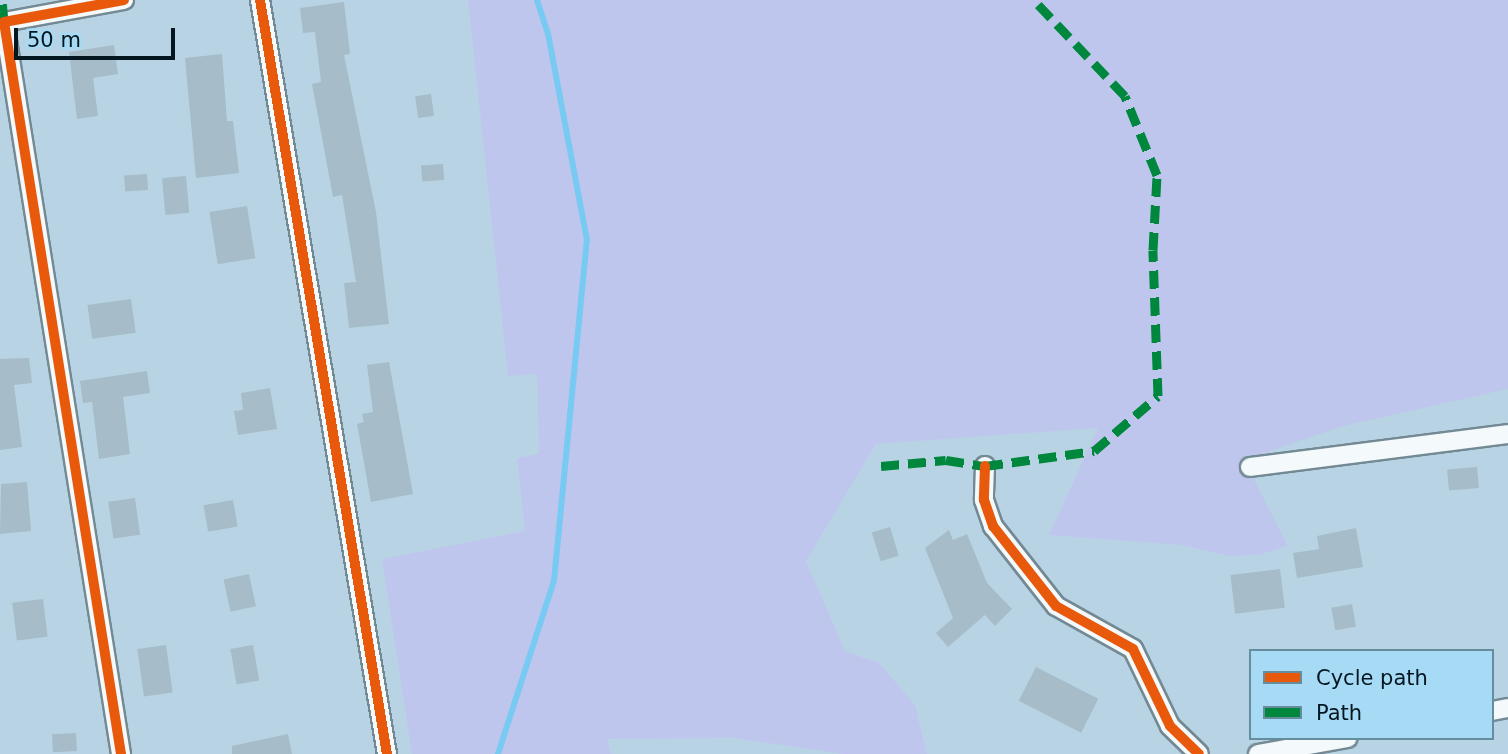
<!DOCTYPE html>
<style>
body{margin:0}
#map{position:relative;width:1508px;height:754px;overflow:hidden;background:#b8d4e4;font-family:"DejaVu Sans",sans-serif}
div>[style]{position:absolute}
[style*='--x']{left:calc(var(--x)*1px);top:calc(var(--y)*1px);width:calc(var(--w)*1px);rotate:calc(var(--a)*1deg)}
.green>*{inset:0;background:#bfc6ee}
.stream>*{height:6px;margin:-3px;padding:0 3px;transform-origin:3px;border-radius:3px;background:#78caf3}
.building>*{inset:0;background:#a6bcc8;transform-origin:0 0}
.roads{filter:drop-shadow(2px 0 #738994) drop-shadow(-2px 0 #738994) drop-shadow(0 2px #738994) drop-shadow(0 -2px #738994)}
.street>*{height:18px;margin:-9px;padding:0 9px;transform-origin:9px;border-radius:9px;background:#f4f9fb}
.quiet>*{height:9px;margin-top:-4.5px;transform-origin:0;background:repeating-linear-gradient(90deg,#00873e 0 18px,transparent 0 27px)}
.cycleway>*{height:10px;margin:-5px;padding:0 5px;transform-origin:5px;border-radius:5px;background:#e8590c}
span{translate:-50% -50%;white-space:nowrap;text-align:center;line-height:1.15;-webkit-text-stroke:5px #a7daf5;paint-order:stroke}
.legend{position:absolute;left:1249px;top:649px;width:245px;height:91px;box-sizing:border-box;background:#a7daf5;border:2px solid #668ca0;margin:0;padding:9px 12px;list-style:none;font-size:21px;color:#041720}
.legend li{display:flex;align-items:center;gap:14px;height:35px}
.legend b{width:35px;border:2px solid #668ca0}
.scale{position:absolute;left:14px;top:28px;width:161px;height:32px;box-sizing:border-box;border:4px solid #041720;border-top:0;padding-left:9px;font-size:21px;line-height:24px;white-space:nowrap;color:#041720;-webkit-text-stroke:5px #a7daf5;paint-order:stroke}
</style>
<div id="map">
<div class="green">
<div style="clip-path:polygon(468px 0,1508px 0,1508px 389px,1343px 426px,1244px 460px,1288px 546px,1259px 555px,1229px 556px,1182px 545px,1049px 535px,1098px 428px,876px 444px,806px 561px,845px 651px,879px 663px,915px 705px,927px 754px,843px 754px,734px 738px,607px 739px,611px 754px,412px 754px,382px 559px,525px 531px,517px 458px,539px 454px,537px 374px,508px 376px)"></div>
</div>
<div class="stream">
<div style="--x:498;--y:754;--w:182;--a:-72.1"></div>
<div style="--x:554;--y:581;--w:343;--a:-84.5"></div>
<div style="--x:587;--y:240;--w:210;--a:-100.7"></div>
<div style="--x:548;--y:34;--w:36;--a:-108"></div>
</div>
<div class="building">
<div style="clip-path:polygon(344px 2px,350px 54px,344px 55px,376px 212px,389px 324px,349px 328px,344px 283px,356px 282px,342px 195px,333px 197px,312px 84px,321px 82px,315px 32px,303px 33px,300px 8px)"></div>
<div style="clip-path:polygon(114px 45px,118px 74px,93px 78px,98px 116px,77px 119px,69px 52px)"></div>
<div style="clip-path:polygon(222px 54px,227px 121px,233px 121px,239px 173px,196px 178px,185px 58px)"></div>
<div style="left:431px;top:94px;width:22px;height:16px;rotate:82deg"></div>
<div style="left:443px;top:164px;width:16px;height:22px;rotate:86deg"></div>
<div style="left:147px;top:174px;width:16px;height:23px;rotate:86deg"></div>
<div style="left:186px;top:176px;width:37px;height:24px;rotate:85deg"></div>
<div style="left:247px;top:206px;width:53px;height:38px;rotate:81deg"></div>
<div style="left:131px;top:299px;width:34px;height:44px;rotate:82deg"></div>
<div style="clip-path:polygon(29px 358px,32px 383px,14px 385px,22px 447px,0 450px,0 359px)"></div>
<div style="clip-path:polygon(389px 362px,413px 494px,371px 502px,357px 424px,364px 422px,362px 414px,373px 412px,367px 365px)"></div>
<div style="clip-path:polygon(147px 371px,150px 393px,123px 397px,130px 454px,99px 459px,92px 402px,83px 403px,80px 381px)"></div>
<div style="clip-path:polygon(270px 388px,277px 429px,238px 435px,234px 411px,243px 410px,241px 393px)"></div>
<div style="left:1477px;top:467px;width:21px;height:30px;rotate:85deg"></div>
<div style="clip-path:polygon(27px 482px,31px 531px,0 534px,1px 484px)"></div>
<div style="left:135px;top:498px;width:37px;height:27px;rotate:82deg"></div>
<div style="left:233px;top:500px;width:27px;height:30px;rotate:80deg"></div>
<div style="left:890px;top:527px;width:30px;height:19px;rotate:73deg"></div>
<div style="clip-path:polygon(1356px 528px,1363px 567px,1297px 578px,1293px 553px,1319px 549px,1317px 536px)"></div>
<div style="clip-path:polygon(949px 530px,953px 540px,967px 534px,987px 583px,1012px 609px,995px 626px,985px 615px,948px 647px,936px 633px,953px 618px,925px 548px)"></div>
<div style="left:1280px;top:569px;width:39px;height:50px;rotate:83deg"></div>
<div style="left:249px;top:574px;width:33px;height:26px;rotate:78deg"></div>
<div style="left:43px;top:599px;width:38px;height:31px;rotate:83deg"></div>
<div style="left:1352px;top:604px;width:23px;height:21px;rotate:80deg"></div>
<div style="left:166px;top:645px;width:48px;height:29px;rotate:82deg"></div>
<div style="left:253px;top:645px;width:36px;height:23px;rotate:80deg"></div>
<div style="left:1036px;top:667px;width:70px;height:38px;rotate:27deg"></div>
<div style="left:76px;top:733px;width:18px;height:24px;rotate:87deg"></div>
<div style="clip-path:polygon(288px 734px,292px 754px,232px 754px,232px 746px)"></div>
</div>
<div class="roads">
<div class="street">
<div style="--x:260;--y:0;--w:765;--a:80.44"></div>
<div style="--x:985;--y:466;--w:34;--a:92"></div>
<div style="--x:984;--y:500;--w:28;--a:71"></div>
<div style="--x:993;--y:526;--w:102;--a:51.8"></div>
<div style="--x:1056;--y:606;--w:88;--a:29.2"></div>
<div style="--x:1133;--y:649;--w:85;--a:64.3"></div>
<div style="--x:1170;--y:726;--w:40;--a:44"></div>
<div style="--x:1250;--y:467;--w:260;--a:-7.3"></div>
<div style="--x:1492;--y:711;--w:16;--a:-11"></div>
<div style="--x:121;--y:754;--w:741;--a:-99.08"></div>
<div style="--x:4;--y:22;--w:122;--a:-10.4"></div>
<div style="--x:1258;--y:754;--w:91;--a:-10.1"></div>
</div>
</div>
<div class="quiet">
<div style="--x:0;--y:24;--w:4;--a:-27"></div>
<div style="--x:4;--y:22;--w:22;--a:-95"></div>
<div style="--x:881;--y:466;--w:65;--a:-5.3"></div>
<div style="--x:946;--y:460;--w:39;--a:9"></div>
<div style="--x:985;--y:466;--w:110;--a:-7.8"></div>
<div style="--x:1094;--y:451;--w:84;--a:-40.7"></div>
<div style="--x:1158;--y:396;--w:146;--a:-92"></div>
<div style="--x:1153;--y:250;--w:75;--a:-86.9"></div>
<div style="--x:1157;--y:175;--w:85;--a:-112.1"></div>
<div style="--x:1125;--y:96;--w:132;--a:-133.5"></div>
</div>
<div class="cycleway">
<div style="--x:260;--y:0;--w:765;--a:80.44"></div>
<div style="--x:985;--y:466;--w:34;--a:92"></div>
<div style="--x:984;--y:500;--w:28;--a:71"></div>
<div style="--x:993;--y:526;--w:102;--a:51.8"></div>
<div style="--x:1056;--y:606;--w:88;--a:29.2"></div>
<div style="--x:1133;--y:649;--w:85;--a:64.3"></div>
<div style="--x:1170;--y:726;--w:40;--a:44"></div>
<div style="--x:121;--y:754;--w:741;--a:-99.08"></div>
<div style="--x:4;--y:22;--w:122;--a:-10.4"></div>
</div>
<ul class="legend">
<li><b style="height:9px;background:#e8590c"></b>Cycle path</li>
<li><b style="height:9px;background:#00873e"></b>Path</li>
</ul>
<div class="scale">50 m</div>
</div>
